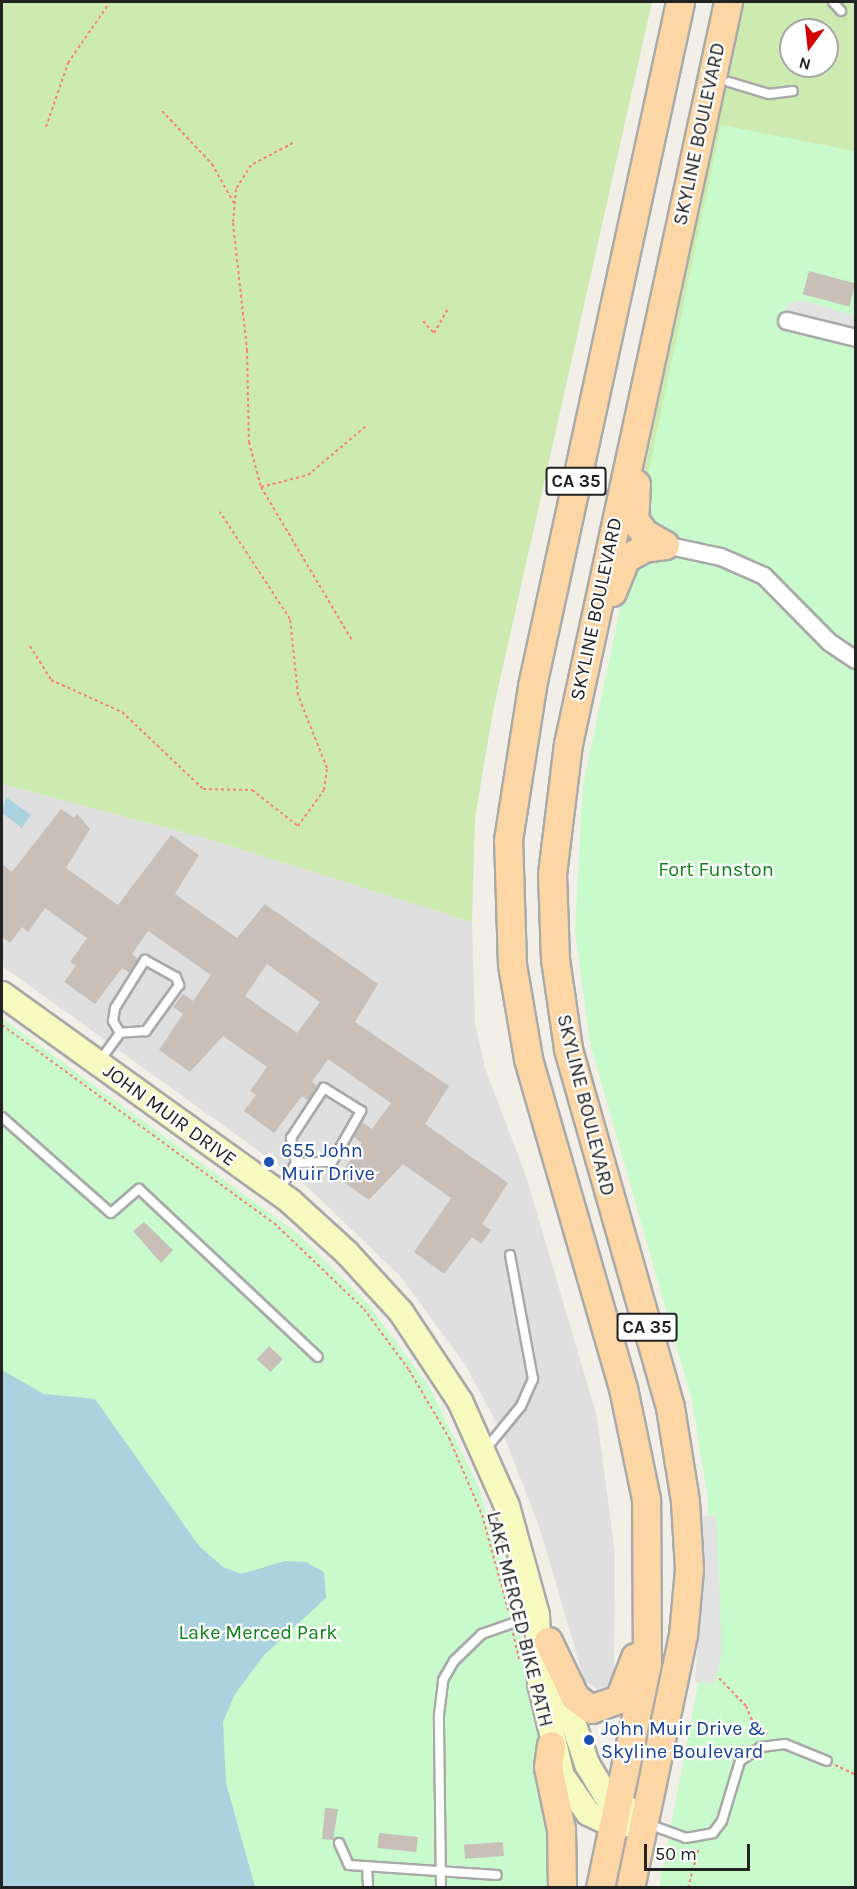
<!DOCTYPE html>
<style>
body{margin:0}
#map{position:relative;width:857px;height:1889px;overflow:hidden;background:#f2efe9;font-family:Karla,sans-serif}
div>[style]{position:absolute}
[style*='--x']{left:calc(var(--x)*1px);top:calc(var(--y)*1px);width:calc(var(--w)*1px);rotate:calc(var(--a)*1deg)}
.residential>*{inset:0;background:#e0dfdf}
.grass>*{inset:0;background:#cdebb0}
.park>*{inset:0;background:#c8facc}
.parking>*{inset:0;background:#e2e2e2}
.water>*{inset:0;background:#aad3df}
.building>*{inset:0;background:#c7bfb8;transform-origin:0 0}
.path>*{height:2px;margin-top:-1px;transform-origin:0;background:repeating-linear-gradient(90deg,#fa8072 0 3px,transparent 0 6px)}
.roads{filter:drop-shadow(2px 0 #a9a9a9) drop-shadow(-2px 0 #a9a9a9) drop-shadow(0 2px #a9a9a9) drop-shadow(0 -2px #a9a9a9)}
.lane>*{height:8px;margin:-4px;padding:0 4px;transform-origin:4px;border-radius:4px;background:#fff}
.street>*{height:16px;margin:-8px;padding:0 8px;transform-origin:8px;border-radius:8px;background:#fff}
.secondary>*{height:24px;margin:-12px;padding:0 12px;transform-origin:12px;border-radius:12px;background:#f7fabf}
.primary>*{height:27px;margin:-13.5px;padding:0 13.5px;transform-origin:13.5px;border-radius:13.5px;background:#fcd6a4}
.dots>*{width:16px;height:16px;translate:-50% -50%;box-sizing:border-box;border:3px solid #fff;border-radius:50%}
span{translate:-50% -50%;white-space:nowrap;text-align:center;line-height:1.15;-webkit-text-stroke:4.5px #fff;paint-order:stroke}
.shield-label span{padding:2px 4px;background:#fff;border:2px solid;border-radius:4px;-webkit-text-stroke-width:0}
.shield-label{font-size:18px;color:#222;font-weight:700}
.street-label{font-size:20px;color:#222}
.park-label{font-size:20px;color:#0c8416}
.transit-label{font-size:20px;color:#164399}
.left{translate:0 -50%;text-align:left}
.frame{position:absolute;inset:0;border:3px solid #222;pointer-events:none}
.north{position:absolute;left:779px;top:18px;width:60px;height:60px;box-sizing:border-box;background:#fff;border:2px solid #a7a7a7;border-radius:50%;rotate:195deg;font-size:16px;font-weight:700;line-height:24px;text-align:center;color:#222}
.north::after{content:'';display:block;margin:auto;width:21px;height:27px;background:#d40000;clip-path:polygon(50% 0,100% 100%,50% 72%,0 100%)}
.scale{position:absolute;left:644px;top:1844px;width:106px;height:27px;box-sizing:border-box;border:3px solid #222;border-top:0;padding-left:8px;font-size:18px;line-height:21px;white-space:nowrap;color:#222;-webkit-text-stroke:4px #fff;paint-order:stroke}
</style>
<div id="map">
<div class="residential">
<div style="clip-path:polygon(2px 784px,208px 839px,472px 922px,475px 1023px,485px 1068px,526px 1176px,597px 1417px,615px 1554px,614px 1675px,610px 1685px,598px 1690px,584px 1680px,540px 1529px,506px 1441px,466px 1366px,401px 1277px,302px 1182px,2px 966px)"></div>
</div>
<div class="grass">
<div style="clip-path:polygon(2px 2px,652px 2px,493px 711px,475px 818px,472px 922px,208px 839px,2px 784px)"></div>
<div style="clip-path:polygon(evenodd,740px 2px,855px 2px,855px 234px,639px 497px,740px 2px,791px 30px,827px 30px,827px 66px,791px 66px,791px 30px)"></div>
</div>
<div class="park">
<div style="clip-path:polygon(721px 125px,855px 151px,856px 1887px,659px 1888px,707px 1638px,708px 1499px,692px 1401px,590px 1043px,575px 930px,583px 786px)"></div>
<div style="clip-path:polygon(2px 1018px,296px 1232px,369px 1305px,430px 1388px,478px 1485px,506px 1570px,545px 1747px,560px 1887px,2px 1887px)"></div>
</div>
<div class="parking">
<div style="clip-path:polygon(802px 300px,855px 316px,855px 345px,782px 315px,789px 303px)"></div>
<div style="clip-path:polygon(716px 1515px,722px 1654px,714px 1684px,695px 1682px,702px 1586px,699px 1516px)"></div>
</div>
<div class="water">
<div style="clip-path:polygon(6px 797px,31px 815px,22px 828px,2px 813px)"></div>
<div style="clip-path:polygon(2px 1370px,44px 1394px,95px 1399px,199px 1546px,223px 1567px,241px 1574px,285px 1561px,306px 1562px,324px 1572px,326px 1598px,264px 1655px,235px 1694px,223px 1722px,226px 1783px,255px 1887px,2px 1887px)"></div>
</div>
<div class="building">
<div style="left:809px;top:271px;width:48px;height:24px;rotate:15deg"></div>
<div style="clip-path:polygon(evenodd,61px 809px,74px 818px,77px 814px,90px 829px,66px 868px,118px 905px,171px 835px,199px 855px,175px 894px,237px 938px,265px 904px,378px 984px,355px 1022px,449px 1086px,425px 1124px,508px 1183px,482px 1224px,491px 1230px,481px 1244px,472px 1237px,444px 1274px,414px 1252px,451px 1198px,403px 1164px,369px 1200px,338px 1178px,362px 1143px,354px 1137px,360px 1126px,362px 1122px,372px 1129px,391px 1103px,328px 1059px,312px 1082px,318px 1086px,308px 1100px,302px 1096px,274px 1133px,244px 1111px,256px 1095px,250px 1091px,267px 1067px,223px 1036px,190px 1072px,159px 1050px,183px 1014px,173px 1007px,183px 994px,193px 1001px,211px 975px,148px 931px,132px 954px,138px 959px,130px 973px,122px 968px,95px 1004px,64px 982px,76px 966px,70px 962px,87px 938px,45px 908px,28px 932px,22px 927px,10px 943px,2px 937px,2px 864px,12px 872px,61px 809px,267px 964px,320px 1002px,297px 1033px,245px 996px,267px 964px)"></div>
<div style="clip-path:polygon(144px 1222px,173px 1250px,161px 1263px,133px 1231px)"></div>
<div style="left:269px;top:1346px;width:19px;height:18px;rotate:43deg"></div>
<div style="clip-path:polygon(325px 1808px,338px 1809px,333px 1840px,322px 1839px)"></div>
<div style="left:379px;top:1833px;width:39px;height:15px;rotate:6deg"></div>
<div style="left:503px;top:1842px;width:14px;height:39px;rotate:86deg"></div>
</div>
<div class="path">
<div style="--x:162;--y:111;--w:73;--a:46.7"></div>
<div style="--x:212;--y:164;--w:45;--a:60.6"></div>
<div style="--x:46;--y:127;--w:68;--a:-71"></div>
<div style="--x:68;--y:63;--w:74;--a:-55.5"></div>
<div style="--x:293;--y:143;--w:47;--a:152.4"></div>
<div style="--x:251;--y:165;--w:28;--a:122"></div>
<div style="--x:236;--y:189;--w:34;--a:95"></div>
<div style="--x:233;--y:223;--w:128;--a:83.7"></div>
<div style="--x:247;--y:350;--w:92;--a:88.8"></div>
<div style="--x:249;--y:442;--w:47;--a:75.1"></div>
<div style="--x:261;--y:487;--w:178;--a:59.3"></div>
<div style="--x:423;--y:321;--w:16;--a:47"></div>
<div style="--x:434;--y:333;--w:30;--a:-60"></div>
<div style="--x:261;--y:487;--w:49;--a:-14.3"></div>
<div style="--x:308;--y:475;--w:76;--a:-40.2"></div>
<div style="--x:30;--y:646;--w:40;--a:58"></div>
<div style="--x:51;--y:680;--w:78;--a:24.3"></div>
<div style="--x:122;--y:712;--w:112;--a:43.5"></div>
<div style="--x:203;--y:789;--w:49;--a:1.2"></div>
<div style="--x:252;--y:790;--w:58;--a:38"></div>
<div style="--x:298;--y:826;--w:44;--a:-54.2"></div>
<div style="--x:324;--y:790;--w:22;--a:-82"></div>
<div style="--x:327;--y:768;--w:79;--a:-111.7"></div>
<div style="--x:298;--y:695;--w:76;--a:-96"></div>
<div style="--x:290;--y:619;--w:128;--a:-123.2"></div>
<div style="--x:2;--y:1025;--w:336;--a:36.1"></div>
<div style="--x:274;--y:1223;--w:124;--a:43.7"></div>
<div style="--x:364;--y:1309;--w:76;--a:53.6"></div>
<div style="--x:409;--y:1370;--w:79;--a:59.5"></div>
<div style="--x:449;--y:1438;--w:84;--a:66.8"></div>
<div style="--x:482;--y:1515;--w:102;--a:74.6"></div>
<div style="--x:513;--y:1633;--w:28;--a:77"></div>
<div style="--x:719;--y:1678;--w:39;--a:46"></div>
<div style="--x:746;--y:1706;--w:23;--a:67"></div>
<div style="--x:755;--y:1727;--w:14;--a:30"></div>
<div style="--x:835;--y:1765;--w:23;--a:25"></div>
<div style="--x:688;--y:1888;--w:42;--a:-75"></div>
</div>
<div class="roads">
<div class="lane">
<div style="--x:833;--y:2;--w:12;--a:48"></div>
<div style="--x:729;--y:82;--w:42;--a:16.7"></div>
<div style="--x:769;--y:94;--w:24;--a:-7"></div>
<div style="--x:145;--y:960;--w:35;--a:29"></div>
<div style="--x:176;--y:977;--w:9;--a:69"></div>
<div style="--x:179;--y:985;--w:57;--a:125.7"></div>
<div style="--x:146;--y:1031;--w:26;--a:176"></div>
<div style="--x:120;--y:1033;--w:14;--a:-120"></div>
<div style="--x:113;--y:1021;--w:13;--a:-81"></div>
<div style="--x:115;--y:1008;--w:57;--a:-58"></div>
<div style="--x:99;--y:1062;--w:36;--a:-54"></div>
<div style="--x:2;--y:1117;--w:145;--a:41.4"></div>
<div style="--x:111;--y:1213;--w:37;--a:-41"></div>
<div style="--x:139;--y:1189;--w:245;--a:43.2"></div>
<div style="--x:278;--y:1192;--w:34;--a:-58"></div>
<div style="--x:296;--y:1163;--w:36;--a:-2"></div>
<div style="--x:332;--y:1162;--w:59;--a:-60.4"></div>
<div style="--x:361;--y:1111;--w:44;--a:-148.1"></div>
<div style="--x:324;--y:1088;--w:60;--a:123.4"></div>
<div style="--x:291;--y:1138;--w:25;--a:79"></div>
<div style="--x:485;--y:1450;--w:57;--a:-50.7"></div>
<div style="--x:521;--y:1406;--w:30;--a:-66"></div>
<div style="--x:533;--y:1379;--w:126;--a:-100.5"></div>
<div style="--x:648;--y:1824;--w:40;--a:20.2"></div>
<div style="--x:686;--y:1838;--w:27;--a:-10"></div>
<div style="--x:713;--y:1833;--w:15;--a:-53"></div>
<div style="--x:722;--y:1821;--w:63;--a:-73.3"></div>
<div style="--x:740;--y:1761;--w:25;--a:-34"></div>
<div style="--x:761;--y:1747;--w:24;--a:-7"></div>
<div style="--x:785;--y:1744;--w:45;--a:22"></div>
<div style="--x:339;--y:1843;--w:24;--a:66"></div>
<div style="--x:349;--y:1865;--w:148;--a:3.9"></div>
<div style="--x:367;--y:1866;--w:22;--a:87"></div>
<div style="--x:441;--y:1888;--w:173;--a:-90.7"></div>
<div style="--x:439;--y:1715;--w:35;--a:-83"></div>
<div style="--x:443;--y:1680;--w:22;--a:-60"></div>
<div style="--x:454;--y:1661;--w:39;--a:-44"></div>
<div style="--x:482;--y:1634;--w:57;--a:-19.4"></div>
</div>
<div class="street">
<div style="--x:787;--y:321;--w:71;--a:13.8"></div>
<div style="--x:665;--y:545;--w:57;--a:12.1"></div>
<div style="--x:721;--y:557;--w:47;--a:23.8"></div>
<div style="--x:764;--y:576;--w:93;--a:45.4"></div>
<div style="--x:829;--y:642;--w:32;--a:34"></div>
</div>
<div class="secondary">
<div style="--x:2;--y:994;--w:356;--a:35.7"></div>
<div style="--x:291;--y:1202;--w:76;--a:42.3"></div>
<div style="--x:347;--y:1253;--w:80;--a:47.5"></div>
<div style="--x:401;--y:1312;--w:107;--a:56.5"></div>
<div style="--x:460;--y:1401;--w:115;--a:65.9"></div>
<div style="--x:507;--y:1506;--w:113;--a:74.6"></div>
<div style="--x:537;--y:1615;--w:68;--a:87.5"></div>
<div style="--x:540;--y:1683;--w:96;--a:76.7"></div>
<div style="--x:562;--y:1776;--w:45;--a:54.9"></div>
<div style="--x:588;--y:1813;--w:29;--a:25"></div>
<div style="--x:614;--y:1825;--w:30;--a:-4"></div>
<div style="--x:558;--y:1676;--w:93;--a:71.8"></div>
<div style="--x:587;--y:1764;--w:35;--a:59"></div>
<div style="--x:605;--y:1794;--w:31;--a:33"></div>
</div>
<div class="primary">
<div style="--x:636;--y:484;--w:35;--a:93"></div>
<div style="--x:634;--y:519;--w:17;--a:54"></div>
<div style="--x:644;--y:533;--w:24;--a:30"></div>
<div style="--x:612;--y:592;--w:37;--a:-68"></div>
<div style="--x:626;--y:558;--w:21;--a:-29"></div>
<div style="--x:644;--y:548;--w:21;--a:-8"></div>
<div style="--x:548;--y:1641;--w:62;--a:64.3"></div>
<div style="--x:575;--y:1697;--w:20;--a:37"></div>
<div style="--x:591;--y:1709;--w:30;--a:-20"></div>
<div style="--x:619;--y:1699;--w:45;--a:-69.1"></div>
<div style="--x:551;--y:1745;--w:22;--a:98"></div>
<div style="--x:548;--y:1767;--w:63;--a:78.2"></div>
<div style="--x:561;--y:1829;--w:59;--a:89"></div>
<div style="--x:600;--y:1888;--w:229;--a:-78.2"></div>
<div style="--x:647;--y:1664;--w:165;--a:-90.3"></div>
<div style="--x:646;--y:1499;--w:113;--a:-101.7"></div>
<div style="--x:623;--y:1388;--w:343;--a:-106.1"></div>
<div style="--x:528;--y:1058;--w:95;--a:-99.7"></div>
<div style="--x:512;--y:964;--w:124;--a:-91.8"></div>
<div style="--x:508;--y:840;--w:156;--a:-81.1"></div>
<div style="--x:532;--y:686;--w:700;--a:-77.79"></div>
<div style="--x:630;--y:1888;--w:258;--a:-78.2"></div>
<div style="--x:683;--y:1635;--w:66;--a:-84.8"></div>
<div style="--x:689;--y:1569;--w:68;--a:-93.4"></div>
<div style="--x:685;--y:1501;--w:95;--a:-99.1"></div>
<div style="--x:670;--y:1407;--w:373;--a:-105.9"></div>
<div style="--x:568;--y:1048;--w:90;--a:-98.3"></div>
<div style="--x:555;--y:959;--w:85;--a:-92"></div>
<div style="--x:552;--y:874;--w:131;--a:-83"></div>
<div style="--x:568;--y:744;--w:759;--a:-77.83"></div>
</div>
</div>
<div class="dots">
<div style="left:269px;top:1162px;background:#1a4fb4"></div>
<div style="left:589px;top:1740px;background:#1a4fb4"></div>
</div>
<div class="shield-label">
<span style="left:576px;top:481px">CA 35</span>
<span style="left:647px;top:1327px">CA 35</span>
</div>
<div class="street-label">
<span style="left:699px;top:134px;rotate:-78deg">SKYLINE BOULEVARD</span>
<span style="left:596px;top:609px;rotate:-78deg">SKYLINE BOULEVARD</span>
<span style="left:586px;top:1105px;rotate:76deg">SKYLINE BOULEVARD</span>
<span style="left:170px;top:1115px;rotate:36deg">JOHN MUIR DRIVE</span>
<span style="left:520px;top:1619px;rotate:76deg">LAKE MERCED BIKE PATH</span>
</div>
<div class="park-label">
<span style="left:716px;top:869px">Fort Funston</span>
<span style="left:258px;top:1632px">Lake Merced Park</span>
</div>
<div class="transit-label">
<span class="left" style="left:281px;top:1162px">655 John<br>Muir Drive</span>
<span class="left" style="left:601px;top:1740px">John Muir Drive &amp;<br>Skyline Boulevard</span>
</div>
<div class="frame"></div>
<div class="north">N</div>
<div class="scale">50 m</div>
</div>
